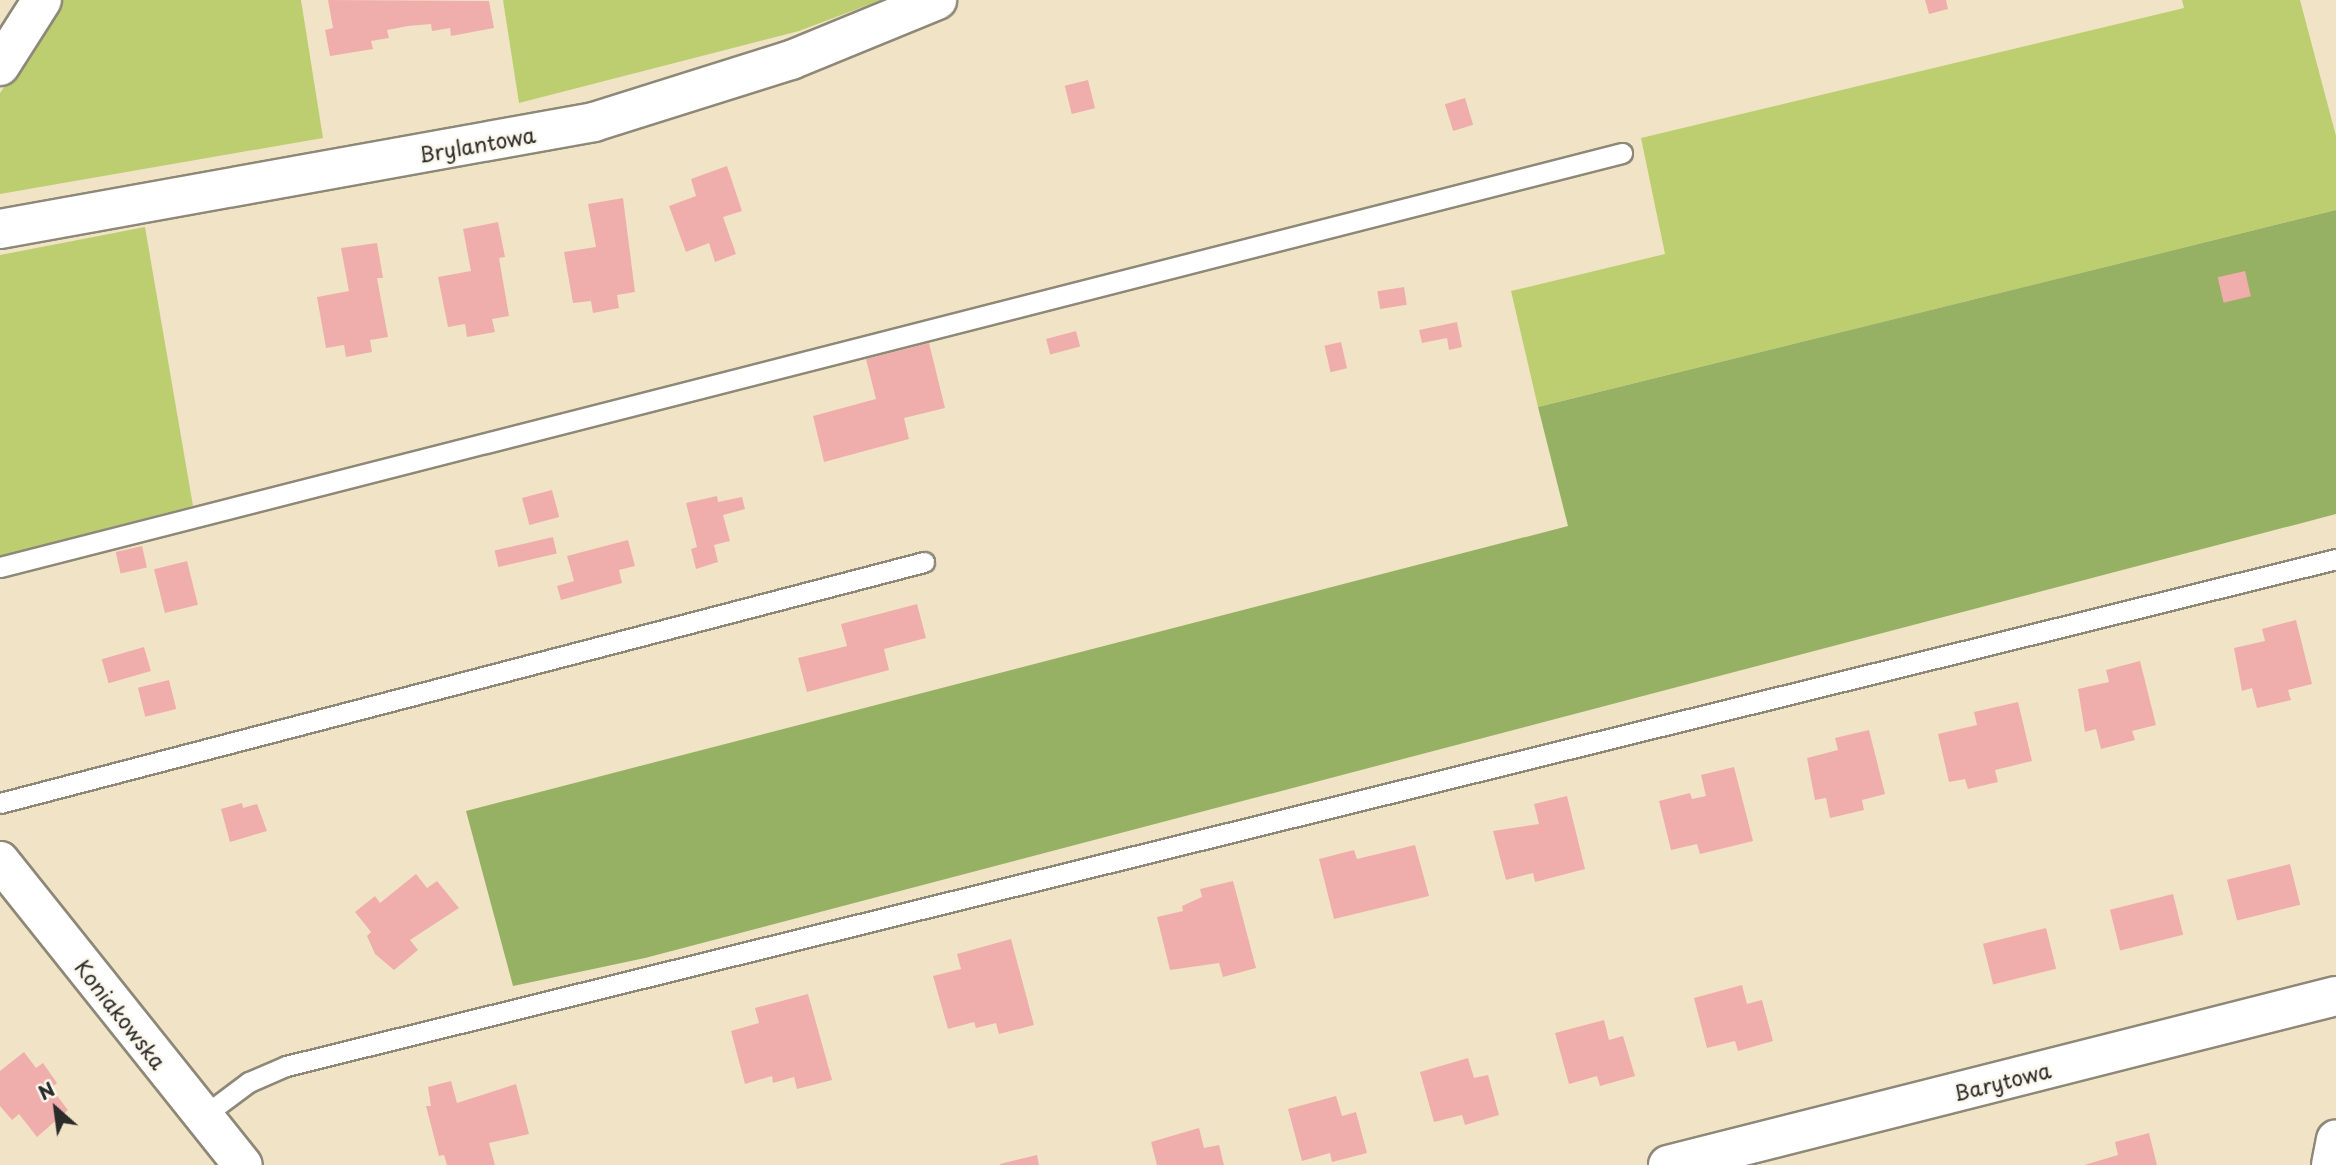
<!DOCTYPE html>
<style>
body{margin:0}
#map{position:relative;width:2336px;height:1165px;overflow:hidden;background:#f1e4c6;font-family:"Playpen Sans",sans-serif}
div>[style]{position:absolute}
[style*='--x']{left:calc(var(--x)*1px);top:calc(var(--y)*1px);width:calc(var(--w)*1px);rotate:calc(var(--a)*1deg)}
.green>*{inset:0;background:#bdce71}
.forest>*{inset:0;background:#96b163}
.building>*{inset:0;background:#efaeab;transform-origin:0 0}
.roads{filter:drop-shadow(2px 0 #8e8878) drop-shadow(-2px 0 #8e8878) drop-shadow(0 2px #8e8878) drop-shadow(0 -2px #8e8878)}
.service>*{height:19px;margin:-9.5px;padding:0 9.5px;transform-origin:9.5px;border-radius:9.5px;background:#fff}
.minor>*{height:38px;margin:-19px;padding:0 19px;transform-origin:19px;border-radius:19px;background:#fff}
span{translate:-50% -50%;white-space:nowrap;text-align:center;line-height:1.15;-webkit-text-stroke:5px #fbf7ec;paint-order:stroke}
.street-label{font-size:21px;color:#2b2b2b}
.north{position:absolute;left:21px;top:1074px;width:70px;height:70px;-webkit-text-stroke:5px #fbf7ec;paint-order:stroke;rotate:332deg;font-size:19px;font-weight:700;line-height:28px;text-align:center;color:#2b2b2b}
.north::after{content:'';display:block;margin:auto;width:24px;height:32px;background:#2b2b2b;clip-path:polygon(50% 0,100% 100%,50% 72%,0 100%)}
</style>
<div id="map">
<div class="green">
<div style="clip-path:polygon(63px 0,301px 0,323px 138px,0 194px,0 93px)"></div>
<div style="clip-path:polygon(503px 0,881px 0,799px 31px,519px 103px)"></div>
<div style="clip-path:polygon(2182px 0,2300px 0,2336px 136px,2336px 210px,1538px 407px,1511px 291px,1665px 254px,1641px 138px,2184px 8px)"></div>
<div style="clip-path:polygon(145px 227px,193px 506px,0 556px,0 255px)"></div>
</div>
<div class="forest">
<div style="clip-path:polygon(2336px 210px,2336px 514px,645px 958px,513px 986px,466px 811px,1568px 526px,1538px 407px)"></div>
</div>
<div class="building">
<div style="clip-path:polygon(328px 0,489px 1px,494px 28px,451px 36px,450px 28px,432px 31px,431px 24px,408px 26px,387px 30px,389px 38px,371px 41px,373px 49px,330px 56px,325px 30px,333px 28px)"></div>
<div style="clip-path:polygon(1925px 0,1946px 0,1948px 9px,1929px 14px)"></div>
<div style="left:1088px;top:80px;width:29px;height:24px;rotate:76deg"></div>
<div style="left:1465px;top:98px;width:28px;height:21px;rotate:73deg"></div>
<div style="clip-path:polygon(727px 166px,742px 211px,723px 217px,736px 254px,715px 262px,709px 243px,686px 252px,669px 206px,696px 196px,691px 179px)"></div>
<div style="clip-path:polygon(623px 198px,635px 292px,617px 295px,619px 308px,593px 313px,591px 301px,573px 303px,564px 252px,596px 247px,588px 204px)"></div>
<div style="clip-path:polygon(498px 222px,505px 257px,499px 258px,509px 316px,492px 319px,495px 332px,467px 337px,465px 324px,448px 327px,438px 277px,471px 271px,463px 229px)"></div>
<div style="clip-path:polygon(377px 243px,383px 278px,377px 278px,388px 337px,370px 340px,372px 352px,346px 357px,344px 345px,326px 348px,317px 297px,349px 291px,341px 248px)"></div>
<div style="left:2245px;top:271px;width:26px;height:28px;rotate:77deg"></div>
<div style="left:1404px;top:287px;width:18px;height:27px;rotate:81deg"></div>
<div style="clip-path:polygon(1457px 322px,1462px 347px,1449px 350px,1447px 338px,1422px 343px,1419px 330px)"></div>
<div style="left:1076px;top:331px;width:16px;height:31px;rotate:75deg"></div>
<div style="left:1341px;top:342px;width:27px;height:17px;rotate:77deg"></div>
<div style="clip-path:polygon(929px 343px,945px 408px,904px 418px,909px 439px,824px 462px,813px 416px,876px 399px,866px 359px)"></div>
<div style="left:552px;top:490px;width:28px;height:31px;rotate:75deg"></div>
<div style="clip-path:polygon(717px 496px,718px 502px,742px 497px,745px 509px,723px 515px,730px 541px,714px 545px,718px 562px,696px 569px,691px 549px,697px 547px,686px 503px)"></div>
<div style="left:553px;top:537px;width:17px;height:60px;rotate:77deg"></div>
<div style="clip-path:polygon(628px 540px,635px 566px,619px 570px,622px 583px,561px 600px,557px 586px,574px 581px,567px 556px)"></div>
<div style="left:142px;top:546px;width:22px;height:27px;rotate:77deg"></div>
<div style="left:187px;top:561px;width:45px;height:34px;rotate:76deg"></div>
<div style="clip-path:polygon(917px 604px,926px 638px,884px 649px,889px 670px,807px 692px,798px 658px,847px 646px,841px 624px)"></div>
<div style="clip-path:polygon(2296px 620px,2312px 684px,2288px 690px,2291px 700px,2257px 708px,2252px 688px,2242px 691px,2234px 648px,2265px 641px,2262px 629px)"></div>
<div style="left:144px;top:647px;width:25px;height:44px;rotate:74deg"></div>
<div style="clip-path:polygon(2140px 661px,2156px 725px,2132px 731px,2135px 740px,2101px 749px,2096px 729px,2085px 732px,2078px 689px,2109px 682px,2106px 670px)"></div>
<div style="left:169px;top:680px;width:30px;height:32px;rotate:76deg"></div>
<div style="clip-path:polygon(2018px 702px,2032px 761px,1995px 770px,1998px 782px,1968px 789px,1965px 779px,1949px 782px,1938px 734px,1977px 725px,1974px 712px)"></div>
<div style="clip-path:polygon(1869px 730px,1885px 794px,1862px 800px,1864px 810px,1830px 818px,1826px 798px,1815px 800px,1807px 758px,1838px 750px,1835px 738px)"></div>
<div style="clip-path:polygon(1734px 767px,1753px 841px,1700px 854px,1697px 844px,1671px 850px,1659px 801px,1690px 793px,1692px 799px,1706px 796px,1701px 775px)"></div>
<div style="clip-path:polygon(1567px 796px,1585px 869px,1535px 882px,1533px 873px,1506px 880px,1493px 831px,1539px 824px,1534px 804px)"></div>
<div style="clip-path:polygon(242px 803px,243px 808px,257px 804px,267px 831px,230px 842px,221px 809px)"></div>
<div style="clip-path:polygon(1415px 845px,1429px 896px,1334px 919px,1319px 859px,1354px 850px,1357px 859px)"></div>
<div style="left:2290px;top:864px;width:42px;height:65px;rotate:76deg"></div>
<div style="clip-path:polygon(416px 874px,427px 888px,437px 881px,459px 908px,410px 940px,418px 950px,394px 970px,375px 954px,367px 936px,371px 932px,355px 912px,375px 896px,380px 903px)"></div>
<div style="clip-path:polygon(1233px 881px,1256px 968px,1223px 977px,1219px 963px,1170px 970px,1157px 917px,1183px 911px,1182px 906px,1202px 897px,1200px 889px)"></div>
<div style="left:2173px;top:894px;width:42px;height:65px;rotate:76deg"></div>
<div style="left:2046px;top:928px;width:42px;height:65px;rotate:76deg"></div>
<div style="clip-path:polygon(1011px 939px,1034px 1025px,999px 1034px,996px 1023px,976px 1028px,974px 1022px,948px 1029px,933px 976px,961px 969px,957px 954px)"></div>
<div style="clip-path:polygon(1742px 985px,1747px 1004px,1762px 1000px,1773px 1041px,1738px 1051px,1735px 1041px,1707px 1048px,1694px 998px)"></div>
<div style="clip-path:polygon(808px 994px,832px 1080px,797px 1089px,794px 1077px,773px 1083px,772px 1076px,745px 1084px,731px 1031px,759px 1023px,755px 1008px)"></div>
<div style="clip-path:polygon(1604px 1020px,1609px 1040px,1623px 1036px,1635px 1076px,1600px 1086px,1597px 1076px,1569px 1084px,1555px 1033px)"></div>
<div style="clip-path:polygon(24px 1052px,36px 1068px,43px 1063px,57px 1083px,51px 1088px,68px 1110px,37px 1137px,19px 1114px,12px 1120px,0 1106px,0 1071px)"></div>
<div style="clip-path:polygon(1468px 1058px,1474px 1078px,1488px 1075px,1499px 1115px,1465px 1125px,1462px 1115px,1434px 1122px,1420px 1072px)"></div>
<div style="clip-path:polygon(451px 1081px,457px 1103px,516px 1084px,529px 1134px,489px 1143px,495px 1165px,447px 1165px,444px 1155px,439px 1156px,426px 1106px,431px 1106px,428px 1087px)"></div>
<div style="clip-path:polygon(1336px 1096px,1342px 1116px,1356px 1112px,1367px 1153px,1332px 1162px,1330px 1153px,1302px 1161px,1288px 1109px)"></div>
<div style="clip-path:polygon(1199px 1128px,1204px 1148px,1219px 1145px,1224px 1165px,1157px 1165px,1151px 1142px)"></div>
<div style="clip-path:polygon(2149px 1133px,2157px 1165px,2084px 1165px,2118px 1155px,2115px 1142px)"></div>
<div style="clip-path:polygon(1037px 1155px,1039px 1165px,1000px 1165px,1000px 1164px)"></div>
</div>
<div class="roads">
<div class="service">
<div style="--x:0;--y:567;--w:1674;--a:-14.32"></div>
<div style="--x:0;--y:803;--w:955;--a:-14.62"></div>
<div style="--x:202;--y:1117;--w:59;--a:-36.7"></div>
<div style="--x:249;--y:1082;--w:40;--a:-23.4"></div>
<div style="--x:286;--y:1066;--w:2112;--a:-13.89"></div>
</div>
<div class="minor">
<div style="--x:0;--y:66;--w:78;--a:-57.5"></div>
<div style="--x:0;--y:229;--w:604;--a:-10.21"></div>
<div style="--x:594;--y:122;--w:207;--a:-17.5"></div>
<div style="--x:791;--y:60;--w:158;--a:-22.3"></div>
<div style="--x:0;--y:861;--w:389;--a:51.4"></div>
<div style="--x:1668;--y:1165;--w:689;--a:-14.2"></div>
<div style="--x:2331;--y:1165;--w:26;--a:-79"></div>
</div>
</div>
<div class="street-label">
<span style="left:477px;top:144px;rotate:-10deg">Brylantowa</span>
<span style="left:121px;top:1014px;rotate:52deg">Koniakowska</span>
<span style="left:2002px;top:1081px;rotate:-14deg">Barytowa</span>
</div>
<div class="north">N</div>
</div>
